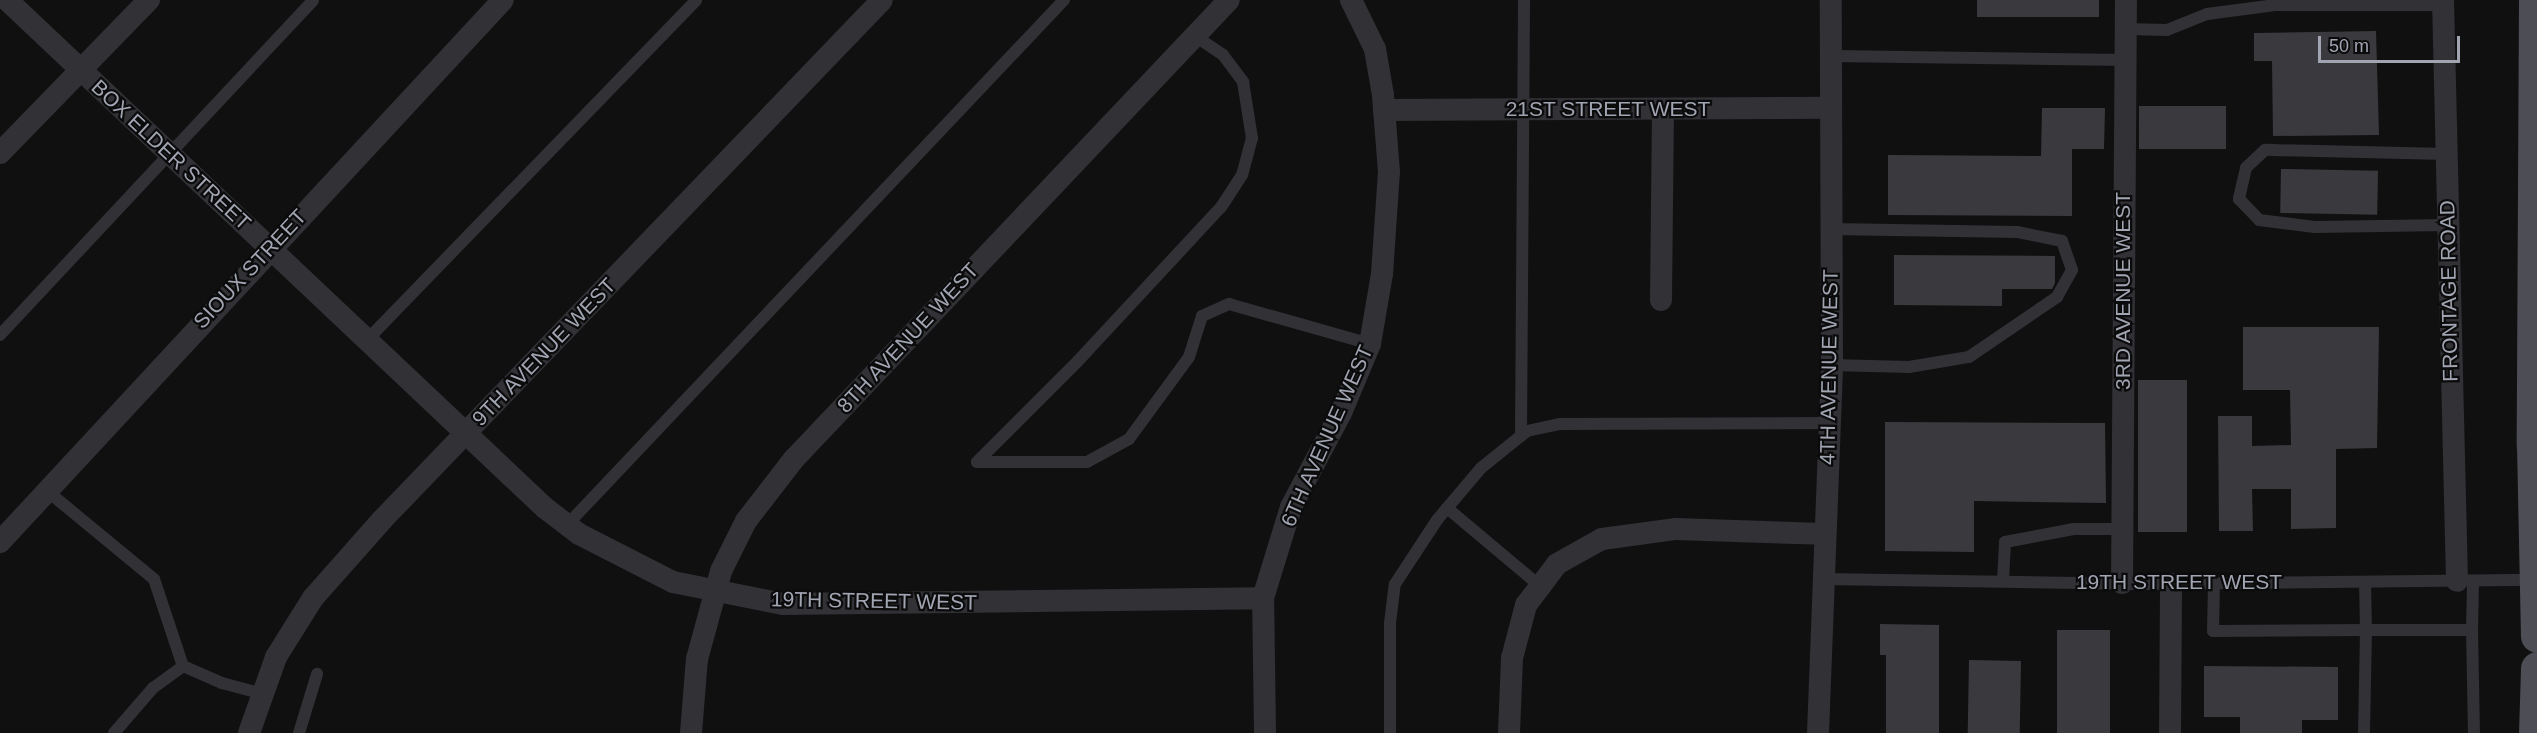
<!DOCTYPE html>
<style>
body{margin:0}
#map{position:relative;width:2537px;height:733px;overflow:hidden;background:#101011;font-family:Helvetica,sans-serif}
div>[style]{position:absolute}
[style*='--x']{left:calc(var(--x)*1px);top:calc(var(--y)*1px);width:calc(var(--w)*1px);rotate:calc(var(--a)*1deg)}
.building>*{inset:0;background:#3a3a3e;transform-origin:0 0}
.lane>*{height:12px;margin:-6px;padding:0 6px;transform-origin:6px;border-radius:6px;background:#313136}
.street>*{height:22px;margin:-11px;padding:0 11px;transform-origin:11px;border-radius:11px;background:#313136}
.primary>*{height:33px;margin:-16.5px;padding:0 16.5px;transform-origin:16.5px;border-radius:16.5px;background:#4d4e55}
span{translate:-50% -50%;white-space:nowrap;text-align:center;line-height:1.15;-webkit-text-stroke:4.5px #0b0b0c;paint-order:stroke}
.street-label{font-size:21px;color:#a1a5b2}
.scale{position:absolute;left:2318px;top:36px;width:142px;height:27px;box-sizing:border-box;border:3px solid #a1a5b2;border-top:0;padding-left:8px;font-size:18px;line-height:21px;white-space:nowrap;color:#a1a5b2;-webkit-text-stroke:4px #0b0b0c;paint-order:stroke}
</style>
<div id="map">
<div class="building">
<div style="left:1977px;top:0;width:122px;height:17px"></div>
<div style="clip-path:polygon(2376px 31px,2379px 135px,2273px 136px,2272px 61px,2254px 61px,2254px 33px)"></div>
<div style="left:2139px;top:106px;width:87px;height:43px"></div>
<div style="clip-path:polygon(2042px 108px,2105px 108px,2104px 149px,2072px 149px,2072px 216px,1888px 215px,1888px 155px,2041px 156px)"></div>
<div style="left:2281px;top:169px;width:97px;height:44px;rotate:1deg"></div>
<div style="clip-path:polygon(1894px 255px,2055px 256px,2055px 283px,2052px 289px,2002px 289px,2002px 306px,1894px 305px)"></div>
<div style="clip-path:polygon(2243px 327px,2379px 327px,2377px 448px,2336px 449px,2336px 528px,2291px 529px,2291px 489px,2252px 489px,2253px 531px,2219px 531px,2218px 416px,2252px 416px,2252px 446px,2291px 445px,2290px 390px,2243px 390px)"></div>
<div style="left:2138px;top:380px;width:49px;height:152px"></div>
<div style="clip-path:polygon(1885px 422px,2105px 423px,2106px 503px,1974px 501px,1974px 552px,1885px 551px)"></div>
<div style="clip-path:polygon(1880px 624px,1939px 625px,1939px 733px,1886px 733px,1886px 655px,1880px 655px)"></div>
<div style="left:2057px;top:630px;width:53px;height:103px"></div>
<div style="left:1969px;top:660px;width:52px;height:73px;rotate:1deg"></div>
<div style="clip-path:polygon(2204px 666px,2338px 667px,2338px 720px,2302px 720px,2302px 733px,2240px 733px,2240px 717px,2204px 717px)"></div>
</div>
<div class="lane">
<div style="--x:2126;--y:29;--w:41;--a:1.4"></div>
<div style="--x:2167;--y:30;--w:43;--a:-21.8"></div>
<div style="--x:2207;--y:14;--w:69;--a:-7.5"></div>
<div style="--x:2275;--y:5;--w:168;--a:0"></div>
<div style="--x:1195;--y:36;--w:34;--a:34"></div>
<div style="--x:1223;--y:55;--w:34;--a:53"></div>
<div style="--x:1243;--y:82;--w:57;--a:80.9"></div>
<div style="--x:1252;--y:138;--w:38;--a:105"></div>
<div style="--x:1242;--y:175;--w:38;--a:123"></div>
<div style="--x:1221;--y:207;--w:210;--a:132.9"></div>
<div style="--x:1078;--y:361;--w:143;--a:135"></div>
<div style="--x:977;--y:462;--w:110;--a:0"></div>
<div style="--x:1087;--y:462;--w:48;--a:-28.7"></div>
<div style="--x:1129;--y:439;--w:102;--a:-53.8"></div>
<div style="--x:1189;--y:357;--w:43;--a:-72.4"></div>
<div style="--x:1202;--y:316;--w:30;--a:-24"></div>
<div style="--x:1229;--y:304;--w:147;--a:15.8"></div>
<div style="--x:1831;--y:56;--w:295;--a:0.8"></div>
<div style="--x:2447;--y:154;--w:182;--a:-178.7"></div>
<div style="--x:2265;--y:150;--w:26;--a:137"></div>
<div style="--x:2246;--y:168;--w:32;--a:103"></div>
<div style="--x:2239;--y:199;--w:29;--a:46"></div>
<div style="--x:2259;--y:220;--w:56;--a:7.1"></div>
<div style="--x:2315;--y:227;--w:133;--a:-0.9"></div>
<div style="--x:0;--y:335;--w:458;--a:-46.9"></div>
<div style="--x:367;--y:340;--w:473;--a:-45.9"></div>
<div style="--x:1832;--y:365;--w:77;--a:1.5"></div>
<div style="--x:1909;--y:367;--w:61;--a:-9.5"></div>
<div style="--x:1969;--y:357;--w:107;--a:-34.3"></div>
<div style="--x:2057;--y:297;--w:31;--a:-61"></div>
<div style="--x:2072;--y:270;--w:31;--a:-109"></div>
<div style="--x:2062;--y:241;--w:46;--a:-168.7"></div>
<div style="--x:2017;--y:232;--w:185;--a:-179.1"></div>
<div style="--x:1521;--y:436;--w:436;--a:-89.6"></div>
<div style="--x:46;--y:490;--w:140;--a:39.5"></div>
<div style="--x:154;--y:579;--w:92;--a:71.6"></div>
<div style="--x:183;--y:666;--w:43;--a:23.6"></div>
<div style="--x:222;--y:683;--w:42;--a:15"></div>
<div style="--x:1447;--y:508;--w:121;--a:40"></div>
<div style="--x:567;--y:525;--w:723;--a:-46.57"></div>
<div style="--x:1823;--y:579;--w:314;--a:0.9"></div>
<div style="--x:2137;--y:584;--w:398;--a:-0.6"></div>
<div style="--x:2003;--y:581;--w:39;--a:-87"></div>
<div style="--x:2005;--y:542;--w:70;--a:-10.7"></div>
<div style="--x:2074;--y:529;--w:48;--a:0"></div>
<div style="--x:2214;--y:583;--w:48;--a:91.2"></div>
<div style="--x:2213;--y:631;--w:153;--a:-0.4"></div>
<div style="--x:2366;--y:630;--w:48;--a:-91.2"></div>
<div style="--x:2472;--y:630;--w:49;--a:-88.8"></div>
<div style="--x:114;--y:733;--w:60;--a:-49.1"></div>
<div style="--x:153;--y:688;--w:37;--a:-36"></div>
<div style="--x:299;--y:733;--w:62;--a:-73"></div>
<div style="--x:1390;--y:733;--w:110;--a:-90"></div>
<div style="--x:1390;--y:623;--w:39;--a:-83"></div>
<div style="--x:1395;--y:584;--w:77;--a:-56.7"></div>
<div style="--x:1437;--y:520;--w:68;--a:-49.8"></div>
<div style="--x:1481;--y:468;--w:59;--a:-38.8"></div>
<div style="--x:1527;--y:431;--w:34;--a:-12"></div>
<div style="--x:1560;--y:424;--w:270;--a:-0.2"></div>
<div style="--x:2364;--y:733;--w:103;--a:-88.9"></div>
<div style="--x:2366;--y:630;--w:106;--a:0"></div>
<div style="--x:2472;--y:630;--w:103;--a:88.9"></div>
</div>
<div class="street">
<div style="--x:7;--y:0;--w:740;--a:43.36"></div>
<div style="--x:545;--y:508;--w:43;--a:37.4"></div>
<div style="--x:579;--y:534;--w:106;--a:27.1"></div>
<div style="--x:673;--y:582;--w:112;--a:11.3"></div>
<div style="--x:783;--y:604;--w:480;--a:-0.7"></div>
<div style="--x:2443;--y:0;--w:581;--a:88.62"></div>
<div style="--x:1384;--y:110;--w:447;--a:-0.3"></div>
<div style="--x:0;--y:153;--w:214;--a:-45.8"></div>
<div style="--x:1661;--y:300;--w:191;--a:-89.4"></div>
<div style="--x:0;--y:542;--w:739;--a:-47.14"></div>
<div style="--x:2122;--y:583;--w:583;--a:-89.61"></div>
<div style="--x:249;--y:733;--w:81;--a:-70.4"></div>
<div style="--x:276;--y:657;--w:70;--a:-57.9"></div>
<div style="--x:313;--y:598;--w:104;--a:-48.5"></div>
<div style="--x:382;--y:520;--w:721;--a:-46.12"></div>
<div style="--x:691;--y:733;--w:74;--a:-85.4"></div>
<div style="--x:697;--y:659;--w:91;--a:-74.7"></div>
<div style="--x:721;--y:571;--w:56;--a:-63.4"></div>
<div style="--x:746;--y:521;--w:78;--a:-52.3"></div>
<div style="--x:794;--y:459;--w:632;--a:-46.54"></div>
<div style="--x:1265;--y:733;--w:135;--a:-90.8"></div>
<div style="--x:1263;--y:598;--w:95;--a:-72.9"></div>
<div style="--x:1291;--y:507;--w:106;--a:-62"></div>
<div style="--x:1341;--y:413;--w:75;--a:-67.2"></div>
<div style="--x:1370;--y:344;--w:71;--a:-80.3"></div>
<div style="--x:1382;--y:274;--w:102;--a:-86.1"></div>
<div style="--x:1389;--y:172;--w:77;--a:-94.5"></div>
<div style="--x:1383;--y:95;--w:47;--a:-99.9"></div>
<div style="--x:1375;--y:49;--w:55;--a:-116.1"></div>
<div style="--x:1509;--y:733;--w:75;--a:-87.7"></div>
<div style="--x:1512;--y:658;--w:55;--a:-75.2"></div>
<div style="--x:1526;--y:605;--w:51;--a:-52.9"></div>
<div style="--x:1557;--y:564;--w:51;--a:-29.1"></div>
<div style="--x:1602;--y:539;--w:75;--a:-7.7"></div>
<div style="--x:1676;--y:529;--w:147;--a:1.9"></div>
<div style="--x:1818;--y:733;--w:368;--a:-87.8"></div>
<div style="--x:1832;--y:365;--w:365;--a:-90.2"></div>
<div style="--x:2170;--y:733;--w:149;--a:-89.6"></div>
</div>
<div class="primary">
<div style="--x:2535;--y:0;--w:445;--a:90.3"></div>
<div style="--x:2533;--y:445;--w:191;--a:88.8"></div>
<div style="--x:2535;--y:733;--w:65;--a:-88.2"></div>
</div>
<div class="street-label">
<span style="left:1608px;top:109px">21ST STREET WEST</span>
<span style="left:171px;top:155px;rotate:43deg">BOX ELDER STREET</span>
<span style="left:250px;top:269px;rotate:-47deg">SIOUX STREET</span>
<span style="left:2123px;top:291px;rotate:-90deg">3RD AVENUE WEST</span>
<span style="left:2449px;top:291px;rotate:-91deg">FRONTAGE ROAD</span>
<span style="left:908px;top:338px;rotate:-47deg">8TH AVENUE WEST</span>
<span style="left:544px;top:352px;rotate:-46deg">9TH AVENUE WEST</span>
<span style="left:1829px;top:367px;rotate:-89deg">4TH AVENUE WEST</span>
<span style="left:1327px;top:436px;rotate:-66deg">6TH AVENUE WEST</span>
<span style="left:2179px;top:582px">19TH STREET WEST</span>
<span style="left:874px;top:601px;rotate:1deg">19TH STREET WEST</span>
</div>
<div class="scale">50 m</div>
</div>
